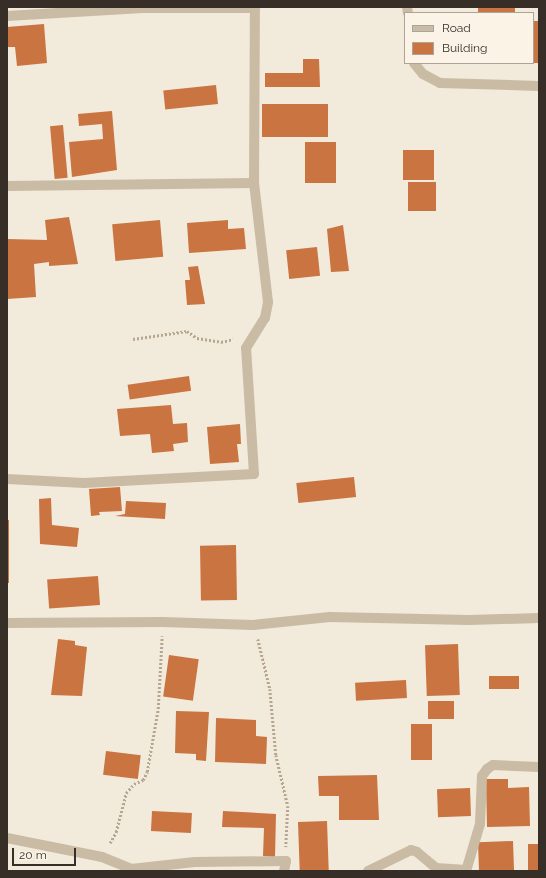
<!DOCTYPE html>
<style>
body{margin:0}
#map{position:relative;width:546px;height:878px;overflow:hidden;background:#f2eada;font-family:Raleway,sans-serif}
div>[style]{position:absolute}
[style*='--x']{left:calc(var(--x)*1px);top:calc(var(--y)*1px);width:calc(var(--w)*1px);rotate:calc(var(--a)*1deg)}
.building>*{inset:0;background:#c97441;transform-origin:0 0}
.path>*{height:2.5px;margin-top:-1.25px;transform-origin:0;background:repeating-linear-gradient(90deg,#b6a590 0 2px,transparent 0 4px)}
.minor>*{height:10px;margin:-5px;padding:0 5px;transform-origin:5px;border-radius:5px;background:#cabba5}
span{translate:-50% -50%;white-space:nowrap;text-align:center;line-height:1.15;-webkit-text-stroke:3.5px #faf3e6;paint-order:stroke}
.frame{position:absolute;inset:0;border:8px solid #362e27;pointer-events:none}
.legend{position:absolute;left:404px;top:12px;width:130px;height:52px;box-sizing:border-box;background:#faf3e6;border:1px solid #aca49a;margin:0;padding:5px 7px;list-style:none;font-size:12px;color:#362e27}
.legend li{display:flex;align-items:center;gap:8px;height:20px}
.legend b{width:20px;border:1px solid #aca49a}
.scale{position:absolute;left:12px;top:848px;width:64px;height:18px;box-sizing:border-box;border:2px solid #362e27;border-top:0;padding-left:5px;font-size:12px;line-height:14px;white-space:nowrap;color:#362e27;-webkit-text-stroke:3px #faf3e6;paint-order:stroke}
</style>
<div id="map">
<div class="building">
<div style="left:478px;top:7px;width:37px;height:6px"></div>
<div style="left:539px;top:21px;width:42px;height:6px;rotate:90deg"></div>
<div style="clip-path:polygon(44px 24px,47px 63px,17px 66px,15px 47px,7px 47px,7px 27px)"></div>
<div style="clip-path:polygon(303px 59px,319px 59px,320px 87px,265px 87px,265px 73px,303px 73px)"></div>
<div style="left:216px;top:85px;width:19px;height:53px;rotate:84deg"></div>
<div style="left:262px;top:104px;width:66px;height:33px"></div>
<div style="clip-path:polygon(112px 111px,117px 170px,72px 177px,69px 142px,103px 139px,102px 124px,79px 126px,78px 114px)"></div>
<div style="left:63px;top:125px;width:53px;height:13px;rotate:85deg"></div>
<div style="left:305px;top:142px;width:31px;height:41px"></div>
<div style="left:403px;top:150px;width:31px;height:30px"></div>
<div style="left:436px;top:182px;width:29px;height:28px;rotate:90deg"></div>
<div style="clip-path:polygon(69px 217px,78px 264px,49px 266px,49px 262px,34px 264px,36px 297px,7px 299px,7px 239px,47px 240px,45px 220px)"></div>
<div style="left:160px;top:220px;width:37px;height:48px;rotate:85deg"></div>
<div style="clip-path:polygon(228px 220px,228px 229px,244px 228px,246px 249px,189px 253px,187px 223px)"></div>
<div style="clip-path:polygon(343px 225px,349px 271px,331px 272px,327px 229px)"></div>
<div style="left:317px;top:247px;width:29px;height:31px;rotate:84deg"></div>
<div style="clip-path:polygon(198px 266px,205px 304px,187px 305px,185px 280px,190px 280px,188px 267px)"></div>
<div style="left:189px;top:376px;width:15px;height:62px;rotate:82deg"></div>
<div style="clip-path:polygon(171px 405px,173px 424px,187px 423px,188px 442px,173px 444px,174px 451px,152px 453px,150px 434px,120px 436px,117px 409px)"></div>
<div style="clip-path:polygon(240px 424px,241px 444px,237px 444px,239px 462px,210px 464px,207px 427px)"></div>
<div style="left:354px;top:477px;width:20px;height:58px;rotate:84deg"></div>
<div style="clip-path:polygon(120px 487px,122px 511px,99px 512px,100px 515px,91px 516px,89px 489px)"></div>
<div style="clip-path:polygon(51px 498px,52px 525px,79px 528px,77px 547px,40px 544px,39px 499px)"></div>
<div style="clip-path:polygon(126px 501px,166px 503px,165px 519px,115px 516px,125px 514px)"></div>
<div style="left:7px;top:520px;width:2px;height:63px"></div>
<div style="left:236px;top:545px;width:55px;height:36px;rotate:89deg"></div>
<div style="left:98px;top:576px;width:29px;height:51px;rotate:86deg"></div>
<div style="clip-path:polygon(58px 639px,75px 641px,75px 645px,87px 647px,82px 696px,51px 695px)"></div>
<div style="left:458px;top:644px;width:51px;height:33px;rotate:88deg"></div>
<div style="left:169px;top:655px;width:30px;height:42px;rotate:8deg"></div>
<div style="left:489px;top:676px;width:30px;height:13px"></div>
<div style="left:406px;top:680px;width:18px;height:51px;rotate:87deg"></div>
<div style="left:428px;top:701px;width:26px;height:18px"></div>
<div style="clip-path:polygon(176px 711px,209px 712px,206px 761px,196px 760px,196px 754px,175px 753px)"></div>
<div style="clip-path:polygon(216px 718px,256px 720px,256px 736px,267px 737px,266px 764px,215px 762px)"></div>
<div style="left:411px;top:724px;width:21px;height:36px"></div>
<div style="left:106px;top:751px;width:35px;height:24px;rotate:7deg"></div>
<div style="clip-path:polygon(377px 775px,379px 820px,339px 820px,339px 796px,319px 796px,318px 776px)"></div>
<div style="clip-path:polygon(486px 779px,508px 779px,508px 788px,529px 787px,530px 826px,487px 827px)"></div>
<div style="left:470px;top:788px;width:28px;height:33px;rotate:88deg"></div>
<div style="left:152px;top:811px;width:40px;height:20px;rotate:3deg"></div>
<div style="clip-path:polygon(223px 811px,276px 814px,275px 857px,263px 856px,264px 828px,222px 827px)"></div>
<div style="left:327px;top:821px;width:49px;height:29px;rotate:88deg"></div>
<div style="left:513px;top:841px;width:30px;height:35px;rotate:88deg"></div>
<div style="left:539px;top:844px;width:27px;height:11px;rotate:90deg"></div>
</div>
<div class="path">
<div style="--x:133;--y:339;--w:55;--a:-8.4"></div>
<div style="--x:187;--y:331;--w:12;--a:35"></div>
<div style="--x:197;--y:338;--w:24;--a:9"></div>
<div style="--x:221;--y:342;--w:12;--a:-14"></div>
<div style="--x:258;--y:639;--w:51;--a:76.5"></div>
<div style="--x:270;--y:689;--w:66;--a:84.8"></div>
<div style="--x:276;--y:755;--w:52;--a:76.8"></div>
<div style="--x:288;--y:806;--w:41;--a:92.8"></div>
<div style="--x:110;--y:843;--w:13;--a:-61"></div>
<div style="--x:116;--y:832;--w:40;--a:-75.6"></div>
<div style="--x:126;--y:793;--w:12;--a:-48"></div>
<div style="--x:134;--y:784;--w:10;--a:-24"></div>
<div style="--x:143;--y:780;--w:9;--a:-63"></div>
<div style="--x:147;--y:772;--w:64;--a:-80.1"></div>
<div style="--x:158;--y:709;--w:73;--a:-86.9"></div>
</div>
<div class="minor">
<div style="--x:407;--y:7;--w:6;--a:81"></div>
<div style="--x:7;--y:16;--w:136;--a:-3.4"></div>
<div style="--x:143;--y:8;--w:112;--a:0"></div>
<div style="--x:414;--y:63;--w:14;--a:51"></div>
<div style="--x:423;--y:74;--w:19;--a:28"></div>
<div style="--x:440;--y:83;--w:99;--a:1.7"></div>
<div style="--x:7;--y:186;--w:247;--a:-0.7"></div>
<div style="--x:7;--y:479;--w:77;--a:3"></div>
<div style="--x:84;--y:483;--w:170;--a:-3"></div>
<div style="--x:254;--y:474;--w:126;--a:-93.6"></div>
<div style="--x:246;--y:348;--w:36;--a:-58"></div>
<div style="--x:265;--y:318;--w:16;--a:-79"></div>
<div style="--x:268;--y:302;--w:120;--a:-96.7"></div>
<div style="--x:254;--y:183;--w:176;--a:-89.7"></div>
<div style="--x:7;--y:623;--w:156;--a:-0.4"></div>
<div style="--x:163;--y:622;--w:90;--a:1.9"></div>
<div style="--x:253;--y:625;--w:77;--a:-5.9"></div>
<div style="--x:330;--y:617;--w:139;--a:1.2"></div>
<div style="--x:469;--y:620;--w:70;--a:-1.6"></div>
<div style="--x:7;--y:838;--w:97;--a:11.3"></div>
<div style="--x:102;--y:857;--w:31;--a:22"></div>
<div style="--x:131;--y:869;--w:64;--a:-6.2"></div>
<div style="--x:195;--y:862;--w:91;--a:-0.6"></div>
<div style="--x:286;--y:861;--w:10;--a:101"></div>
<div style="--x:368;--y:871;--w:48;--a:-26"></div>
<div style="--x:411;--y:850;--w:6;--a:18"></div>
<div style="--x:417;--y:852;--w:25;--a:40"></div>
<div style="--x:436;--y:868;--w:30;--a:4"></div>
<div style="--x:466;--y:871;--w:49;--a:-73.4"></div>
<div style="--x:480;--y:824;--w:48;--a:-87.6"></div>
<div style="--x:482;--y:776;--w:9;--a:-54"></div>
<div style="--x:487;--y:769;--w:7;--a:-34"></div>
<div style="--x:493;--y:765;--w:46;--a:2.5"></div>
</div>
<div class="frame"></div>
<ul class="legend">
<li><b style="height:5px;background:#cabba5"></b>Road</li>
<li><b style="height:11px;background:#c97441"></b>Building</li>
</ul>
<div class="scale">20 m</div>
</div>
